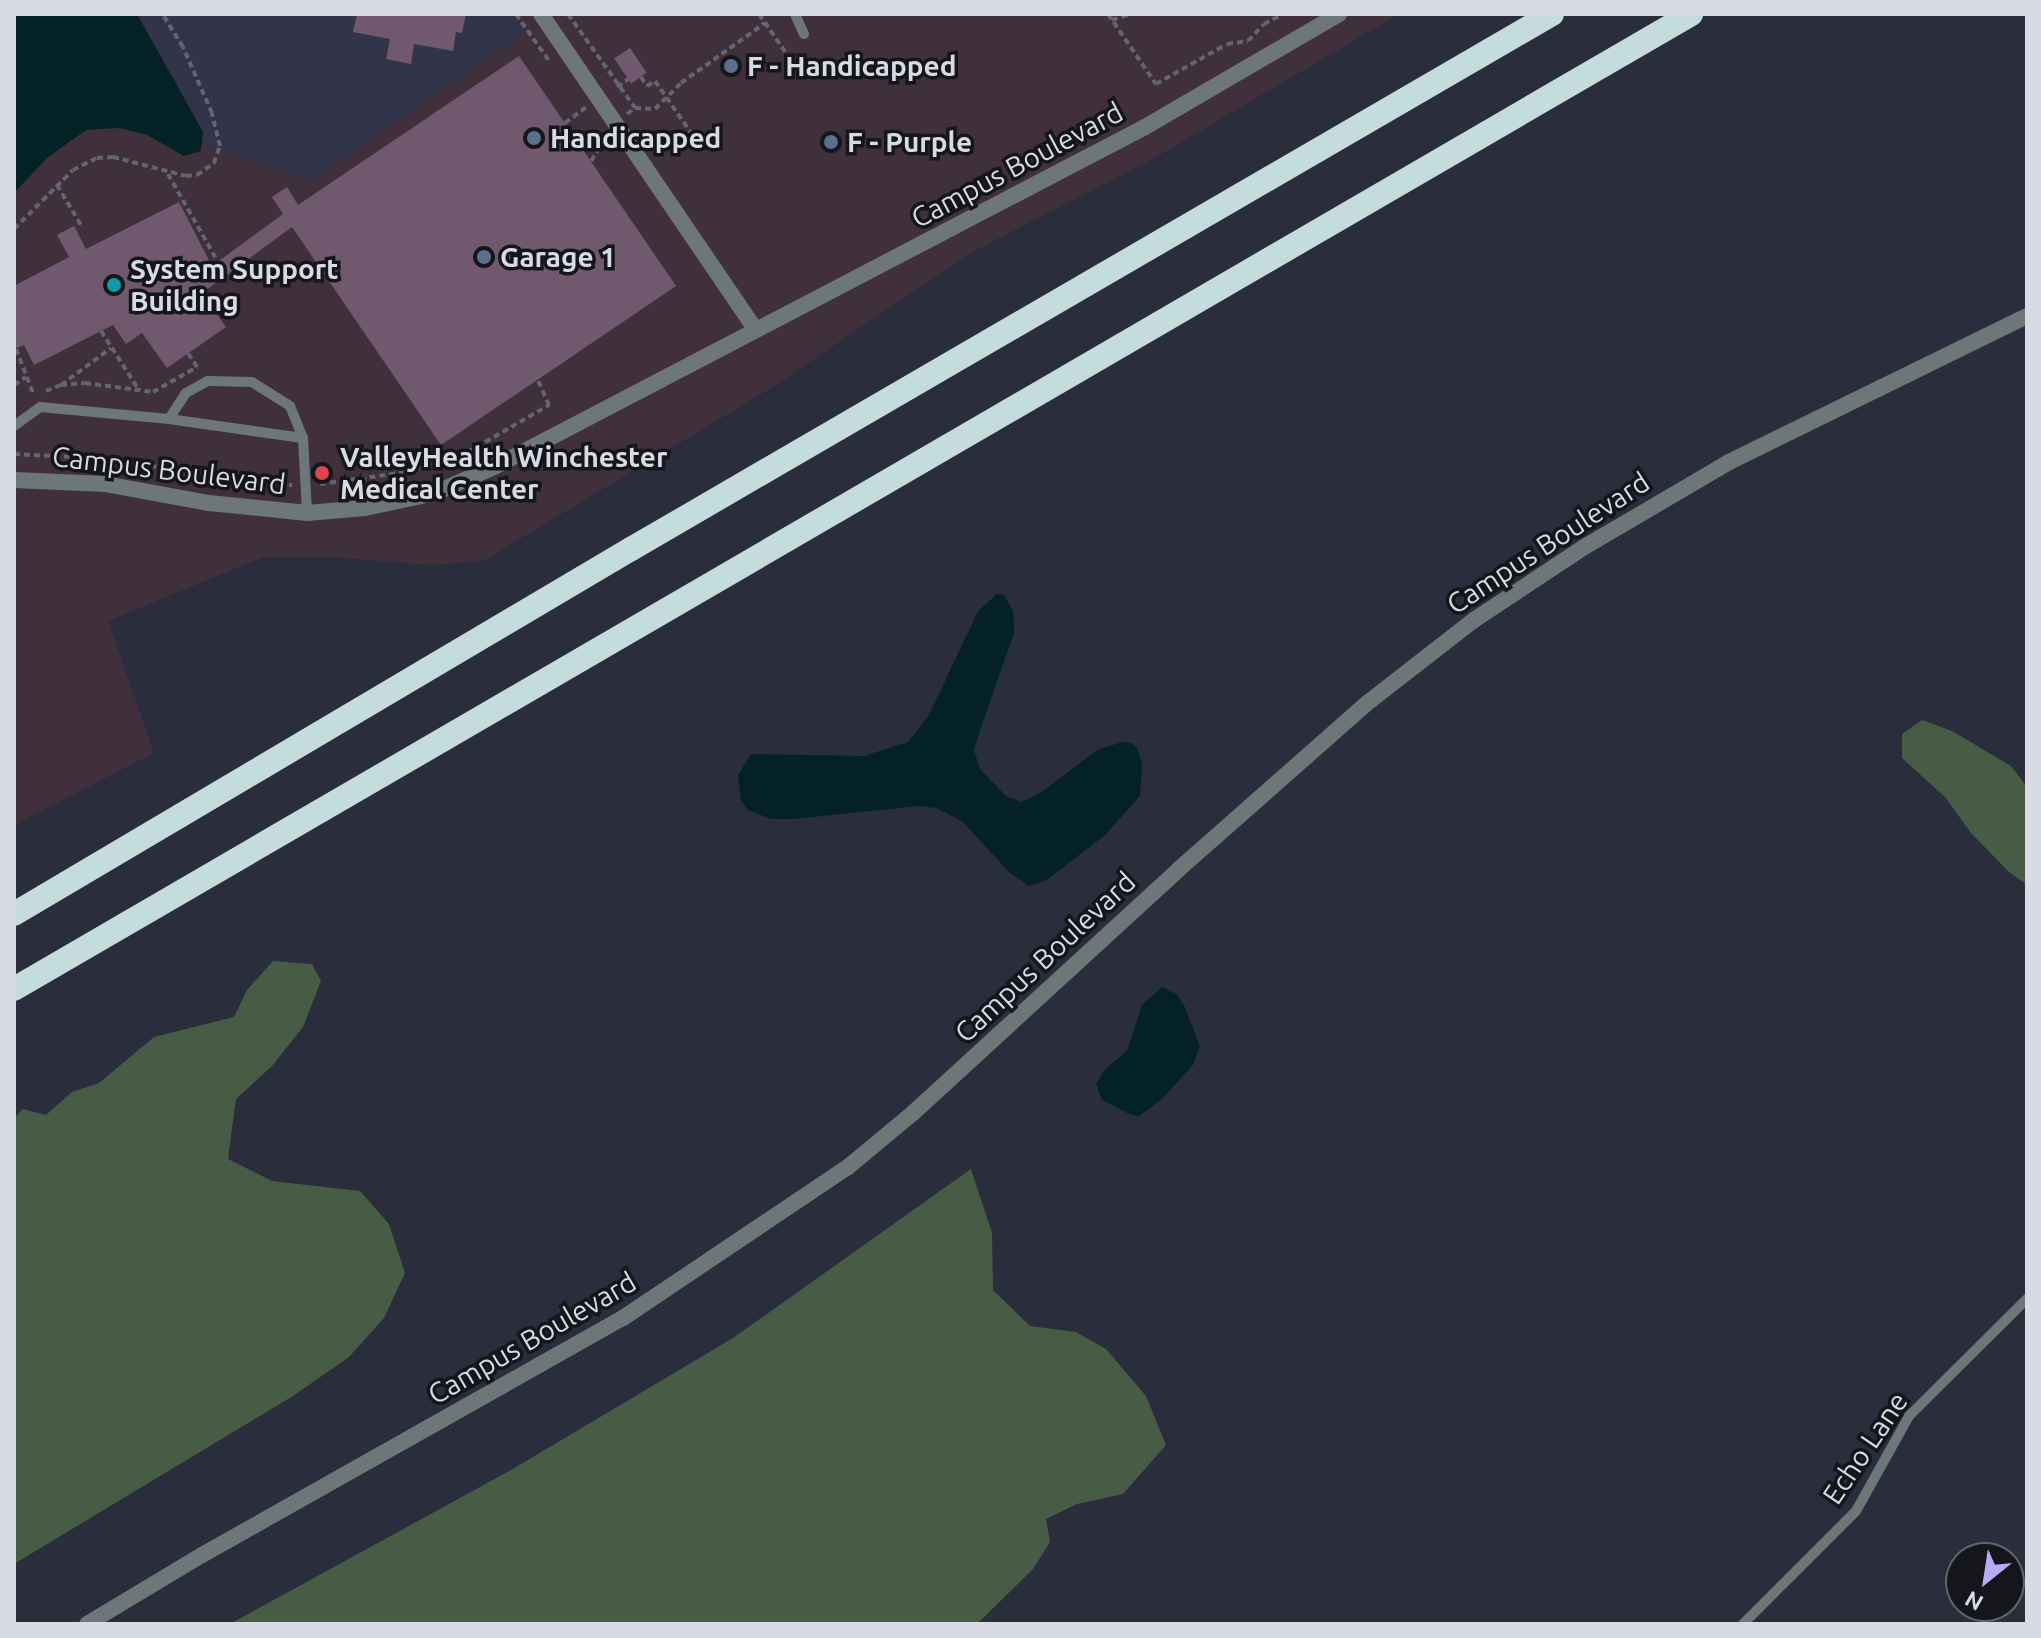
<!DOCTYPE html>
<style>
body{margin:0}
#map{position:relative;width:2041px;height:1638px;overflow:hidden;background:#2a2d3b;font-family:Ubuntu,sans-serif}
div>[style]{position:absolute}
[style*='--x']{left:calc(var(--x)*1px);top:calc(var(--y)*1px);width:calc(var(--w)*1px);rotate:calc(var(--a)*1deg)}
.built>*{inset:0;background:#32354a}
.medical>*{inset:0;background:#40303b}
.forest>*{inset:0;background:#465c45}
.water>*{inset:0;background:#042225}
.building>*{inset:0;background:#70596e;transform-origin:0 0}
.path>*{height:4px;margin-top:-2px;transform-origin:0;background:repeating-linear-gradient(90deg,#636572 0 6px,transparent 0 10px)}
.service>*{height:10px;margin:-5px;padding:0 5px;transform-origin:5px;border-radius:5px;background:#6d7777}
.minor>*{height:16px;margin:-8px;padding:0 8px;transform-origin:8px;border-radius:8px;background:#6d7777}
.tertiary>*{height:16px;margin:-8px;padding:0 8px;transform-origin:8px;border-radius:8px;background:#6d7777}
.motorway>*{height:24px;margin:-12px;padding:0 12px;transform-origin:12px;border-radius:12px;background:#c4dddc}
.dots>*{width:22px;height:22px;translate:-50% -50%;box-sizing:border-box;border:4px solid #14161c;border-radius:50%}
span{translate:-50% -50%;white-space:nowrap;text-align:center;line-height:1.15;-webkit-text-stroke:7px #14161c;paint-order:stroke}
.poi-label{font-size:28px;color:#d9dbe4;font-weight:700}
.left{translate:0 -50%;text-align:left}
.street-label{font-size:28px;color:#d9dbe4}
.frame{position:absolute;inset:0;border:16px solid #d9dbe4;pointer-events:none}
.north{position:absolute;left:1945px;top:1542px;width:80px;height:80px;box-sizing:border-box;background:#14161c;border:2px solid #63656c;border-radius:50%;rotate:210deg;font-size:22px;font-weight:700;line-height:32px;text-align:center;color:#d9dbe4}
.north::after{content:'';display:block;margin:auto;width:28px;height:36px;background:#baaaf6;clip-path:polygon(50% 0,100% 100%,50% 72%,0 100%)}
</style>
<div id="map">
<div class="built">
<div style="clip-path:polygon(137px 14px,516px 14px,527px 31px,309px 182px,204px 143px,195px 115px)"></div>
</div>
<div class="medical">
<div style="clip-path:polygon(14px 14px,137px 14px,195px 115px,204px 143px,309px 182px,527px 31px,516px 14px,1399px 14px,1151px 160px,974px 251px,771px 388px,483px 561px,429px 565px,331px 557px,263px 557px,108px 621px,154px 753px,14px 825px)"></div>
</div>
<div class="forest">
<div style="clip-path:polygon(1922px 720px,1952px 731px,2011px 766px,2027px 787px,2027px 885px,2009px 872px,1971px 833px,1945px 797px,1902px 758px,1902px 734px)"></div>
<div style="clip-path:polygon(273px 961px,312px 964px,321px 981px,303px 1027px,272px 1066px,236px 1099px,228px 1159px,272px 1181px,360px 1191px,389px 1224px,405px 1273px,384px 1318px,349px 1357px,293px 1396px,14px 1564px,14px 1118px,23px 1109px,46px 1115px,72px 1092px,99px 1083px,154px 1037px,234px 1017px,247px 990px)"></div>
<div style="clip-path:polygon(971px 1169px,992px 1233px,993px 1290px,1030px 1326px,1076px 1332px,1106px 1349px,1146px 1396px,1166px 1445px,1123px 1494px,1077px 1504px,1046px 1519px,1050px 1542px,1033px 1569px,977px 1624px,230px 1624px,511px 1470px,733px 1338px)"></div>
</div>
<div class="water">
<div style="clip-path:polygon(14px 14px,137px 14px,203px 132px,201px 151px,184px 156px,147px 135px,119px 128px,86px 130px,47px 158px,14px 193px)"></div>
<div style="clip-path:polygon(997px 594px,1004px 595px,1013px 611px,1014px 633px,977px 739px,974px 750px,980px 769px,1006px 796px,1021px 802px,1039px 794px,1097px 750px,1122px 742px,1131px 743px,1137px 748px,1142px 764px,1140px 796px,1105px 835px,1047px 880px,1029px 886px,1010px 873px,962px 821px,936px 808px,919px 806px,793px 819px,771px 819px,748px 810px,741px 800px,738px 775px,751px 754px,864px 756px,908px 742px,929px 715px,978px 611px)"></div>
<div style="clip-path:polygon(1162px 987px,1176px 994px,1184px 1005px,1200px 1046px,1193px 1065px,1161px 1100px,1139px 1116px,1129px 1114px,1102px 1100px,1096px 1084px,1104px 1070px,1127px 1051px,1142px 1005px)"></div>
</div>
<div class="building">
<div style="clip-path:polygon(357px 14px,466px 14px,462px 33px,456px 32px,453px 51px,414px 44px,411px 64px,386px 59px,390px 39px,353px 32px)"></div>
<div style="left:630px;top:48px;width:30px;height:19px;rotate:56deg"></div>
<div style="clip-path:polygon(519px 56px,676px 286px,441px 445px,292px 227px,202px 293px,226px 327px,167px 368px,142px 333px,126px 344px,113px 325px,34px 365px,24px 345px,14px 349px,14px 286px,69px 257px,57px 235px,74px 226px,86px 249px,179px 202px,212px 266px,283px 214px,272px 197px,287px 187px,298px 205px)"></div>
</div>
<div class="path">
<div style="--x:516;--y:14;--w:57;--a:54.9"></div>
<div style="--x:568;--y:14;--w:115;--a:54.5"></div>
<div style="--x:759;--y:14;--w:63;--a:55.3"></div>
<div style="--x:1108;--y:14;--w:85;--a:55.6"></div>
<div style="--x:1156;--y:84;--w:81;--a:-29.4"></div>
<div style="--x:1227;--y:44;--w:21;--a:-8"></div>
<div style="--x:1248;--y:41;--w:23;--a:-47"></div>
<div style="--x:1264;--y:24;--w:21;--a:-28"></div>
<div style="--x:1112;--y:20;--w:19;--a:-18"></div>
<div style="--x:641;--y:77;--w:11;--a:56"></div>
<div style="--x:647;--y:86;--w:9;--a:-32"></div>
<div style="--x:655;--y:81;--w:68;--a:55.1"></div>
<div style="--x:617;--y:87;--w:14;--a:-36"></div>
<div style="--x:627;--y:114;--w:10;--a:-37"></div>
<div style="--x:635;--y:108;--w:20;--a:3"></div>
<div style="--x:655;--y:109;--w:37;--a:-45"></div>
<div style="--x:681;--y:83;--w:103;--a:-35.5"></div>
<div style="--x:565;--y:123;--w:26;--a:-37"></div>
<div style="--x:583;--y:148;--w:23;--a:-40"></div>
<div style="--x:591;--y:161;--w:17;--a:-57"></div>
<div style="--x:600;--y:147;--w:13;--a:-90"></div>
<div style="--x:168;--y:174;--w:101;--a:60.4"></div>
<div style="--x:57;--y:185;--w:49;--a:59.2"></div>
<div style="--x:14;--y:229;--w:83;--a:-45"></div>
<div style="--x:73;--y:170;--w:27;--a:-27"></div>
<div style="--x:97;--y:158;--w:16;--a:-4"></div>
<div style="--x:113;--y:157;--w:75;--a:14.6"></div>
<div style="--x:186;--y:176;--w:11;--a:-5"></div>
<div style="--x:197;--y:175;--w:21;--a:-35"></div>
<div style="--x:214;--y:163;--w:18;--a:-71"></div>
<div style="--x:220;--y:146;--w:34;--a:-104"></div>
<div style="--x:212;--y:113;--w:72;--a:-113.7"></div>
<div style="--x:183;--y:47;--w:39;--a:-122"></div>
<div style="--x:101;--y:331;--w:70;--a:57.2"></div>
<div style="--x:16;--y:349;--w:47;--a:68.9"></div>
<div style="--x:14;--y:385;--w:14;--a:-34"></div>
<div style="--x:61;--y:385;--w:24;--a:-5"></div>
<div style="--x:85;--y:383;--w:69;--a:7.5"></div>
<div style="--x:153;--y:392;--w:51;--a:-29.6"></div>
<div style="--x:197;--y:367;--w:17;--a:-123"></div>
<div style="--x:46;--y:391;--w:16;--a:-22"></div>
<div style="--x:61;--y:385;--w:62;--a:-36.5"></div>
<div style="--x:14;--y:454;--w:77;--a:3"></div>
<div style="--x:91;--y:458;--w:203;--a:7.7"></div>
<div style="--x:320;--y:484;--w:88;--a:-7.9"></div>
<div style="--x:407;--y:472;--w:64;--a:-18.2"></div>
<div style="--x:468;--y:452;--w:94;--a:-30.1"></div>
<div style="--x:549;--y:405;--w:27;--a:-114"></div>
</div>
<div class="service">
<div style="--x:795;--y:14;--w:22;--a:66"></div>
<div style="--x:169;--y:419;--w:31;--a:-57"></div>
<div style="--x:186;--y:393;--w:25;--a:-29"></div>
<div style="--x:208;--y:381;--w:44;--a:1.3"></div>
<div style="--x:252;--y:382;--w:45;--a:32.3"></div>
<div style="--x:290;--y:406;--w:35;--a:68"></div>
<div style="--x:14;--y:426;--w:32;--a:-36"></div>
<div style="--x:40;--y:407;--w:130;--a:5.3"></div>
<div style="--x:169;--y:419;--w:135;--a:8.1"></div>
<div style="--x:303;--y:438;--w:75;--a:86.9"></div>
<div style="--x:1743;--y:1624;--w:160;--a:-45"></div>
<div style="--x:1856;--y:1511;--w:109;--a:-60.8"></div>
<div style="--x:1909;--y:1416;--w:166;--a:-44.8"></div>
</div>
<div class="minor">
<div style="--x:541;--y:14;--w:381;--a:55.8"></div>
</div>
<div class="tertiary">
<div style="--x:14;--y:480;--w:91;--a:2.5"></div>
<div style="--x:105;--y:484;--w:106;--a:10.4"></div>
<div style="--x:209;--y:503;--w:99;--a:5.8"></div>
<div style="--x:307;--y:513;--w:58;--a:-4.9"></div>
<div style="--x:365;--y:508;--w:72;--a:-12.1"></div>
<div style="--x:435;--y:493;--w:67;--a:-23.9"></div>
<div style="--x:496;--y:466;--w:732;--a:-27.58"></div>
<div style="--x:1145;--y:127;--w:225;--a:-30.2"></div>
<div style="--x:87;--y:1624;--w:134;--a:-31"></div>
<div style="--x:202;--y:1555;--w:483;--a:-29.4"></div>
<div style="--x:623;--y:1318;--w:271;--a:-33.9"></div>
<div style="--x:848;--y:1167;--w:85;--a:-39.7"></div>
<div style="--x:913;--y:1113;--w:361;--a:-42.5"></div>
<div style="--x:1179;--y:869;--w:249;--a:-41.4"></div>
<div style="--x:1366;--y:704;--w:137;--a:-37.9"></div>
<div style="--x:1474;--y:620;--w:134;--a:-33.5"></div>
<div style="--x:1586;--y:546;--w:166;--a:-30.4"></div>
<div style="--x:1729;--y:462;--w:332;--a:-26.1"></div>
</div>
<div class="motorway">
<div style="--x:14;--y:914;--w:717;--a:-30.61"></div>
<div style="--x:631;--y:549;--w:1065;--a:-30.15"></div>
<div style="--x:14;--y:989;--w:1940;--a:-30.17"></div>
</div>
<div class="dots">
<div style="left:731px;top:66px;background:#5c6f8a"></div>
<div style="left:534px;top:138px;background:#5c6f8a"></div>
<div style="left:831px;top:142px;background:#5c6f8a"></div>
<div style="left:484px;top:257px;background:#5c6f8a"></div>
<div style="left:114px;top:285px;background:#0f9aa8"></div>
<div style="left:322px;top:473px;background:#e0444e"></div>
</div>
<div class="poi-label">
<span class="left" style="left:747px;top:66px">F - Handicapped</span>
<span class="left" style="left:550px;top:138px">Handicapped</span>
<span class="left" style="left:847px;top:142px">F - Purple</span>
<span class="left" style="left:500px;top:257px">Garage 1</span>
<span class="left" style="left:130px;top:285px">System Support<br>Building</span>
<span class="left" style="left:340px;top:473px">ValleyHealth Winchester<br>Medical Center</span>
</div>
<div class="street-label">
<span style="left:1017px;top:165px;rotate:-28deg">Campus Boulevard</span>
<span style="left:169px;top:470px;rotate:7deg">Campus Boulevard</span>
<span style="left:1548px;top:543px;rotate:-33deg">Campus Boulevard</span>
<span style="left:1045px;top:957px;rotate:-43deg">Campus Boulevard</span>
<span style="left:532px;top:1338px;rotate:-30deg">Campus Boulevard</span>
<span style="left:1865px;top:1448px;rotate:-56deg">Echo Lane</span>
</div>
<div class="frame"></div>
<div class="north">N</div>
</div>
